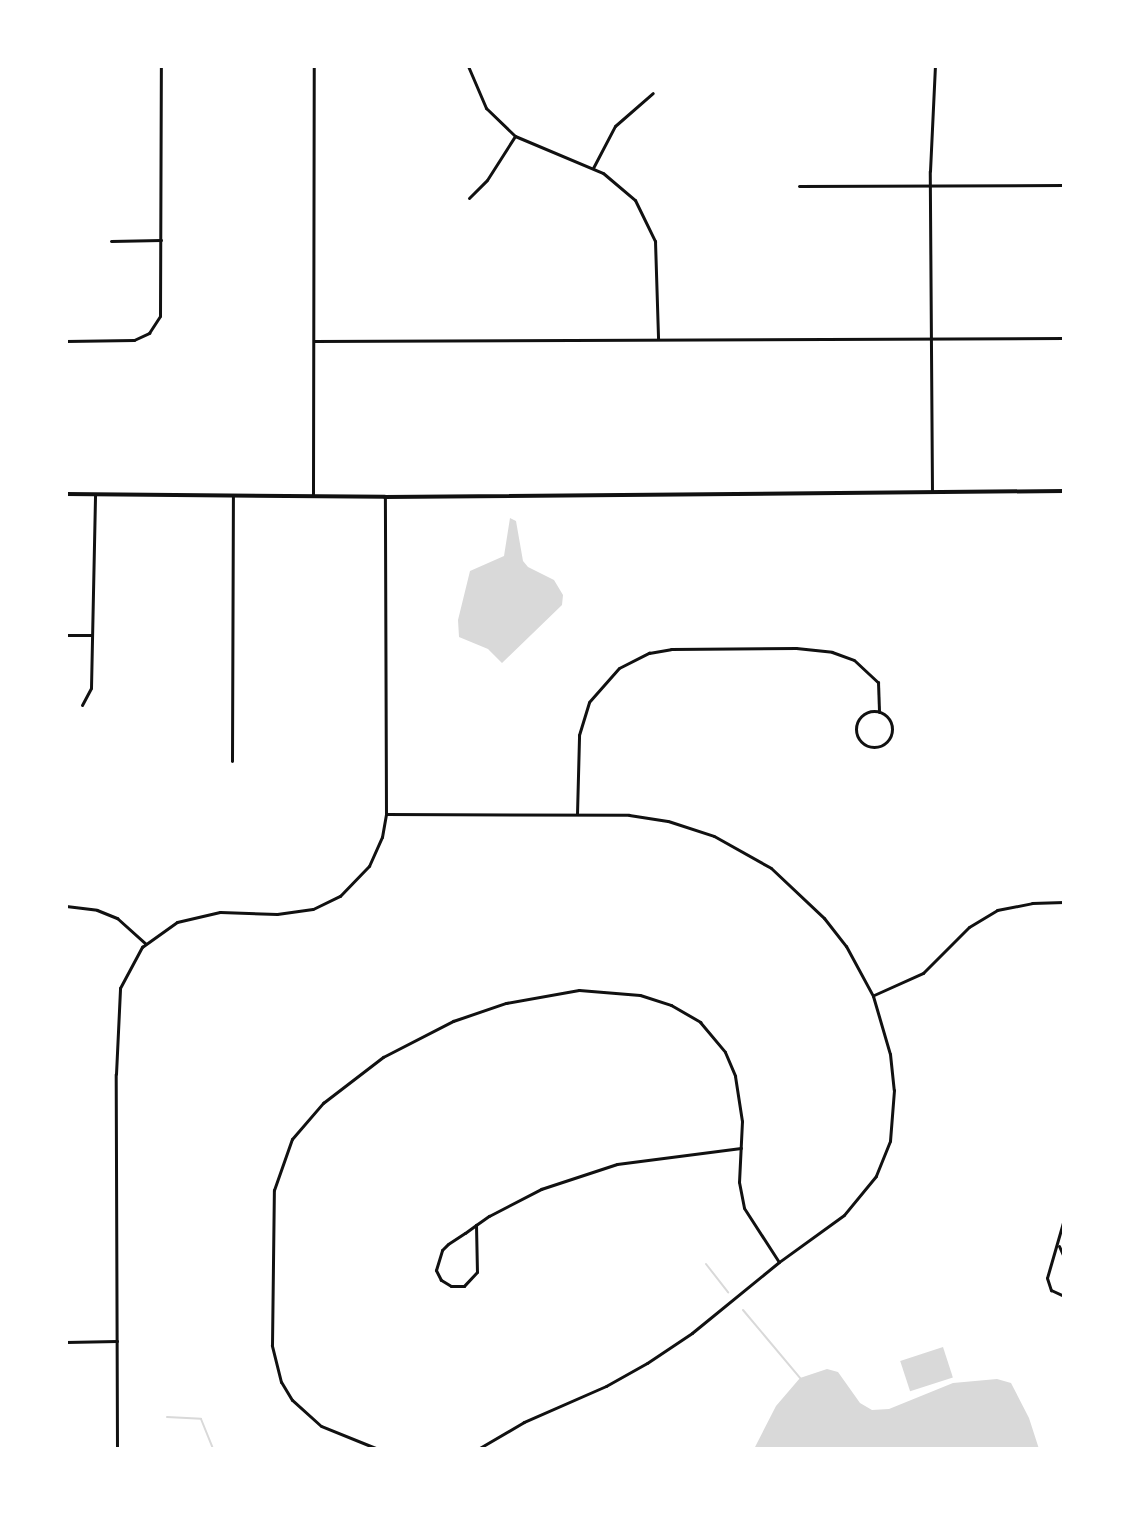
<!DOCTYPE html>
<style>
body{margin:0}
#map{position:relative;width:1130px;height:1515px;overflow:hidden;background:#fff;font-family:Barlow,sans-serif}
div>[style]{position:absolute}
[style*='--x']{left:calc(var(--x)*1px);top:calc(var(--y)*1px);width:calc(var(--w)*1px);rotate:calc(var(--a)*1deg)}
.water>*{inset:0;background:#d9d9d9;transform-origin:0 0}
.stream>*{height:2px;margin:-1px;padding:0 1px;transform-origin:1px;border-radius:1px;background:#d9d9d9}
.minor>*{height:3px;margin:-1.5px;padding:0 1.5px;transform-origin:1.5px;border-radius:1.5px;background:#111}
.minor>.ring{margin:-1.5px;padding:0;box-sizing:content-box;background:none;border:3px solid #111;border-radius:50%}
.tertiary>*{height:4px;margin:-2px;padding:0 2px;transform-origin:2px;border-radius:2px;background:#111}
span{translate:-50% -50%;white-space:nowrap;text-align:center;line-height:1.15;-webkit-text-stroke:8px #fff;paint-order:stroke}
.frame{position:absolute;inset:0;border:68px solid #fff;pointer-events:none}
</style>
<div id="map">
<div class="water">
<div style="clip-path:polygon(510px 518px,516px 521px,523px 561px,528px 567px,554px 580px,563px 595px,562px 605px,502px 663px,488px 649px,459px 637px,458px 620px,470px 571px,504px 556px)"></div>
<div style="left:943px;top:1347px;width:32px;height:45px;rotate:72deg"></div>
<div style="clip-path:polygon(827px 1369px,838px 1372px,860px 1403px,872px 1410px,889px 1409px,953px 1383px,997px 1379px,1011px 1383px,1029px 1418px,1039px 1449px,754px 1449px,776px 1406px,800px 1378px)"></div>
</div>
<div class="stream">
<div style="--x:706;--y:1264;--w:36;--a:52"></div>
<div style="--x:743;--y:1310;--w:89;--a:50"></div>
<div style="--x:167;--y:1417;--w:34;--a:3"></div>
<div style="--x:201;--y:1419;--w:32;--a:68"></div>
</div>
<div class="minor">
<div style="--x:468;--y:66;--w:46;--a:66.8"></div>
<div style="--x:486;--y:108;--w:40;--a:44"></div>
<div style="--x:515;--y:136;--w:95;--a:22.8"></div>
<div style="--x:603;--y:173;--w:42;--a:40.2"></div>
<div style="--x:635;--y:200;--w:46;--a:64"></div>
<div style="--x:655;--y:241;--w:98;--a:88.2"></div>
<div style="--x:593;--y:168;--w:47;--a:-62.4"></div>
<div style="--x:615;--y:126;--w:50;--a:-41"></div>
<div style="--x:799;--y:186;--w:265;--a:-0.2"></div>
<div style="--x:469;--y:198;--w:25;--a:-45"></div>
<div style="--x:487;--y:180;--w:52;--a:-57.5"></div>
<div style="--x:111;--y:241;--w:50;--a:-1.1"></div>
<div style="--x:66;--y:341;--w:68;--a:-0.8"></div>
<div style="--x:134;--y:340;--w:17;--a:-25"></div>
<div style="--x:149;--y:333;--w:20;--a:-57"></div>
<div style="--x:160;--y:316;--w:250;--a:-89.8"></div>
<div style="--x:314;--y:341;--w:750;--a:-0.23"></div>
<div style="--x:932;--y:492;--w:321;--a:-90.4"></div>
<div style="--x:930;--y:171;--w:105;--a:-87.3"></div>
<div style="--x:313;--y:496;--w:430;--a:-89.9"></div>
<div style="--x:66;--y:635;--w:26;--a:0"></div>
<div style="--x:82;--y:705;--w:19;--a:-62"></div>
<div style="--x:91;--y:688;--w:194;--a:-88.8"></div>
<div class="ring" style="left:856px;top:711px;width:33px;height:33px"></div>
<div style="--x:232;--y:761;--w:265;--a:-89.8"></div>
<div style="--x:386;--y:814;--w:243;--a:0.2"></div>
<div style="--x:629;--y:815;--w:39;--a:9"></div>
<div style="--x:668;--y:821;--w:48;--a:18.1"></div>
<div style="--x:714;--y:836;--w:65;--a:29.3"></div>
<div style="--x:771;--y:868;--w:73;--a:43.3"></div>
<div style="--x:824;--y:918;--w:36;--a:52"></div>
<div style="--x:846;--y:946;--w:57;--a:61.6"></div>
<div style="--x:873;--y:996;--w:60;--a:73.7"></div>
<div style="--x:890;--y:1054;--w:36;--a:84"></div>
<div style="--x:894;--y:1090;--w:51;--a:94.5"></div>
<div style="--x:890;--y:1141;--w:38;--a:112"></div>
<div style="--x:876;--y:1176;--w:50;--a:129.4"></div>
<div style="--x:844;--y:1215;--w:80;--a:144.1"></div>
<div style="--x:779;--y:1262;--w:112;--a:140.8"></div>
<div style="--x:692;--y:1333;--w:54;--a:146.3"></div>
<div style="--x:647;--y:1363;--w:47;--a:150.7"></div>
<div style="--x:606;--y:1386;--w:90;--a:156.3"></div>
<div style="--x:524;--y:1422;--w:53;--a:149.6"></div>
<div style="--x:577;--y:814;--w:79;--a:-88.5"></div>
<div style="--x:579;--y:735;--w:34;--a:-73"></div>
<div style="--x:589;--y:702;--w:45;--a:-48.6"></div>
<div style="--x:619;--y:668;--w:34;--a:-27"></div>
<div style="--x:649;--y:653;--w:22;--a:-10"></div>
<div style="--x:671;--y:649;--w:125;--a:-0.5"></div>
<div style="--x:796;--y:648;--w:36;--a:6"></div>
<div style="--x:832;--y:652;--w:23;--a:20"></div>
<div style="--x:854;--y:660;--w:33;--a:43"></div>
<div style="--x:878;--y:682;--w:30;--a:88"></div>
<div style="--x:66;--y:906;--w:31;--a:7"></div>
<div style="--x:97;--y:910;--w:22;--a:22"></div>
<div style="--x:117;--y:918;--w:38;--a:42"></div>
<div style="--x:874;--y:995;--w:54;--a:-24.2"></div>
<div style="--x:923;--y:973;--w:65;--a:-45"></div>
<div style="--x:969;--y:927;--w:33;--a:-31"></div>
<div style="--x:997;--y:910;--w:36;--a:-11"></div>
<div style="--x:1032;--y:903;--w:32;--a:-2"></div>
<div style="--x:1064;--y:1219;--w:61;--a:106.1"></div>
<div style="--x:1047;--y:1278;--w:13;--a:72"></div>
<div style="--x:1051;--y:1290;--w:14;--a:25"></div>
<div style="--x:476;--y:1225;--w:47;--a:88.8"></div>
<div style="--x:477;--y:1272;--w:19;--a:133"></div>
<div style="--x:464;--y:1286;--w:13;--a:180"></div>
<div style="--x:451;--y:1286;--w:12;--a:-149"></div>
<div style="--x:441;--y:1280;--w:11;--a:-117"></div>
<div style="--x:436;--y:1270;--w:21;--a:-73"></div>
<div style="--x:442;--y:1250;--w:8;--a:-45"></div>
<div style="--x:448;--y:1244;--w:20;--a:-33"></div>
<div style="--x:465;--y:1233;--w:14;--a:-36"></div>
<div style="--x:476;--y:1225;--w:16;--a:-35"></div>
<div style="--x:489;--y:1216;--w:59;--a:-27.4"></div>
<div style="--x:541;--y:1189;--w:80;--a:-18.2"></div>
<div style="--x:617;--y:1164;--w:125;--a:-7.4"></div>
<div style="--x:1059;--y:1246;--w:12;--a:66"></div>
<div style="--x:66;--y:1342;--w:51;--a:-1.1"></div>
<div style="--x:117;--y:1449;--w:375;--a:-90.2"></div>
<div style="--x:116;--y:1074;--w:86;--a:-87.3"></div>
<div style="--x:120;--y:988;--w:47;--a:-61.8"></div>
<div style="--x:142;--y:947;--w:43;--a:-35.5"></div>
<div style="--x:177;--y:922;--w:44;--a:-13.1"></div>
<div style="--x:220;--y:912;--w:57;--a:2"></div>
<div style="--x:277;--y:914;--w:36;--a:-8"></div>
<div style="--x:313;--y:909;--w:30;--a:-26"></div>
<div style="--x:340;--y:896;--w:42;--a:-46"></div>
<div style="--x:369;--y:866;--w:32;--a:-66"></div>
<div style="--x:382;--y:837;--w:23;--a:-80"></div>
<div style="--x:386;--y:814;--w:316;--a:-90.2"></div>
<div style="--x:378;--y:1449;--w:61;--a:-158"></div>
<div style="--x:321;--y:1426;--w:39;--a:-138"></div>
<div style="--x:292;--y:1400;--w:21;--a:-121"></div>
<div style="--x:281;--y:1382;--w:38;--a:-104"></div>
<div style="--x:272;--y:1345;--w:155;--a:-89.3"></div>
<div style="--x:274;--y:1190;--w:54;--a:-70.6"></div>
<div style="--x:292;--y:1139;--w:48;--a:-49.3"></div>
<div style="--x:323;--y:1103;--w:76;--a:-37.5"></div>
<div style="--x:383;--y:1057;--w:79;--a:-27.2"></div>
<div style="--x:453;--y:1021;--w:56;--a:-18.8"></div>
<div style="--x:506;--y:1003;--w:74;--a:-10.1"></div>
<div style="--x:579;--y:990;--w:61;--a:4.7"></div>
<div style="--x:640;--y:995;--w:33;--a:18"></div>
<div style="--x:671;--y:1005;--w:34;--a:30"></div>
<div style="--x:700;--y:1022;--w:39;--a:50"></div>
<div style="--x:725;--y:1052;--w:26;--a:67"></div>
<div style="--x:735;--y:1076;--w:46;--a:81.2"></div>
<div style="--x:742;--y:1121;--w:61;--a:92.8"></div>
<div style="--x:739;--y:1182;--w:26;--a:79"></div>
<div style="--x:744;--y:1208;--w:64;--a:57.1"></div>
</div>
<div class="tertiary">
<div style="--x:66;--y:494;--w:319;--a:0.5"></div>
<div style="--x:385;--y:497;--w:679;--a:-0.51"></div>
</div>
<div class="frame"></div>
</div>
